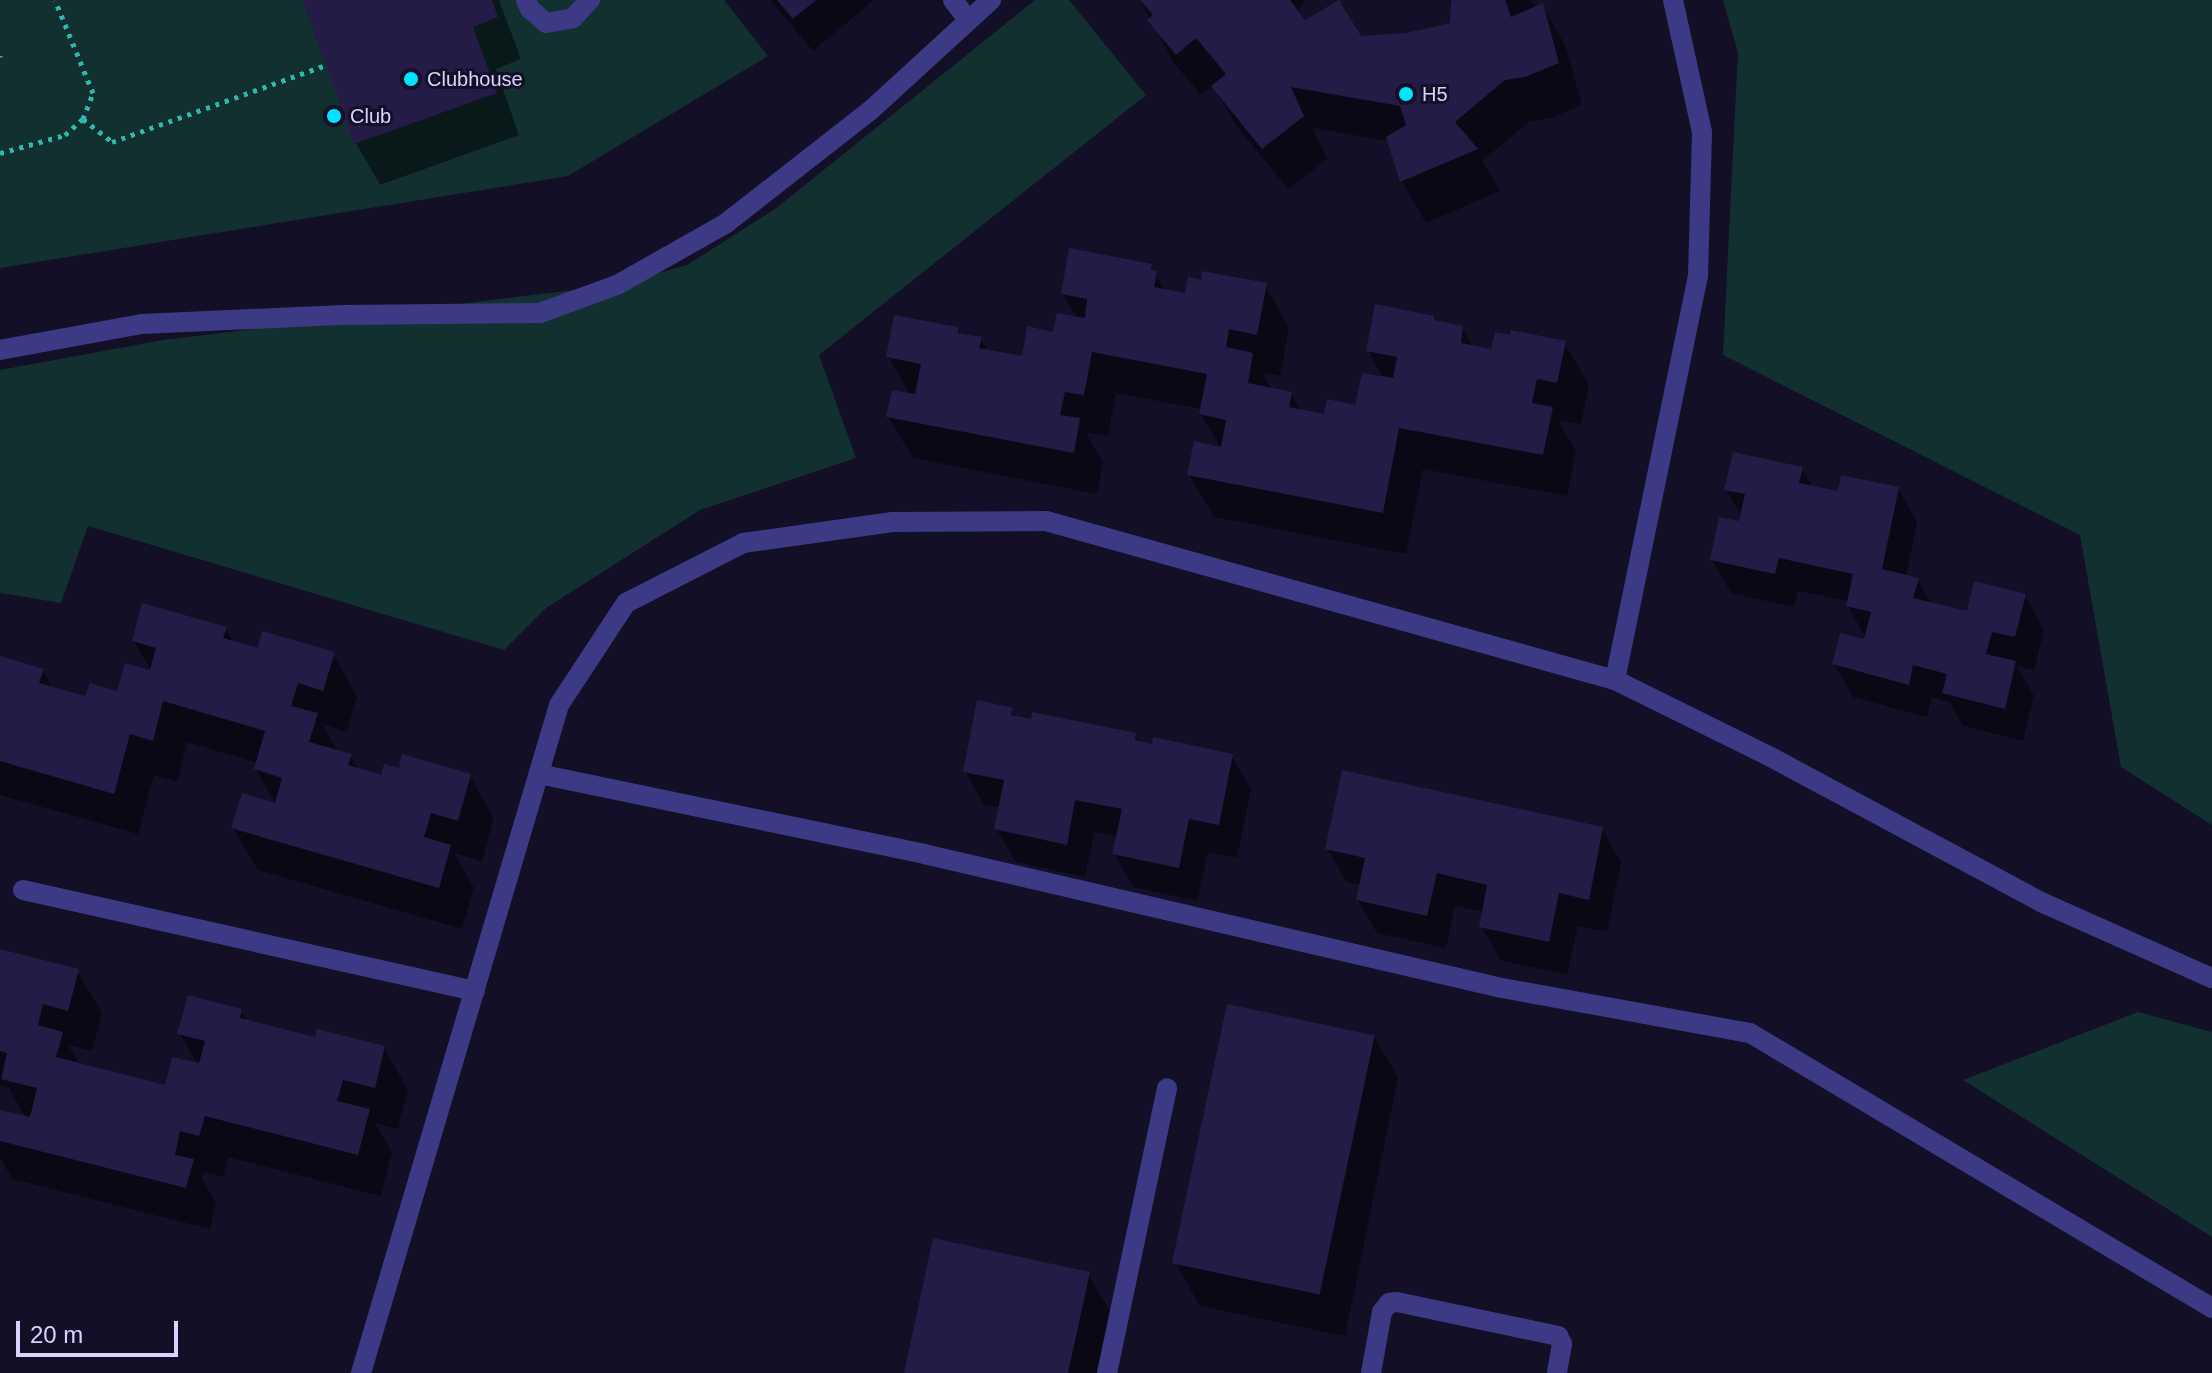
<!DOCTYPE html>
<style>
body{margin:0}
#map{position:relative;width:2212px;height:1373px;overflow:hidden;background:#130f26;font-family:Arial,sans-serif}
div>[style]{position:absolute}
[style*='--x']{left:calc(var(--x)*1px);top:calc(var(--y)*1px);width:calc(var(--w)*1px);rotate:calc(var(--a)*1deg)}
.green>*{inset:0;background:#12302f}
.shadow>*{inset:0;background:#0007}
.building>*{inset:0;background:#241b47;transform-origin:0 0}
.path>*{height:5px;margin-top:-2.5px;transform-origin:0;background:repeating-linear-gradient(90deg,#2fb8b0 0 4px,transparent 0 10px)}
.service>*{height:20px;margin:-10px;padding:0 10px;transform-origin:10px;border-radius:10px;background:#3d3a85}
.minor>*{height:20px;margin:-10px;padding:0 10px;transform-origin:10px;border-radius:10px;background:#3d3a85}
.dots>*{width:22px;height:22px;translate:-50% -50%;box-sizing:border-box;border:4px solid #130f26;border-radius:50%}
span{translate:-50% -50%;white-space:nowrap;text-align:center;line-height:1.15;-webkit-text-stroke:6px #130f26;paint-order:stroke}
.poi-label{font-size:20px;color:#d9d4ff}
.left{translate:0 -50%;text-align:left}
.scale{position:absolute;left:16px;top:1321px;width:162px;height:36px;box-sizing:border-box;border:4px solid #d9d4ff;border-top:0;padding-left:10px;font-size:24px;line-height:28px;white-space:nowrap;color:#d9d4ff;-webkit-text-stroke:6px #130f26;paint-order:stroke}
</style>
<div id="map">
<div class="green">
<div style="clip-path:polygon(0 0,724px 0,768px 56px,568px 176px,0 268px)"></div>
<div style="clip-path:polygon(1035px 0,1069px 0,1146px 95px,819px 355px,856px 458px,700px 510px,546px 608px,504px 650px,88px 526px,61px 603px,0 593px,0 370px,163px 340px,616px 285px,687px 265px,775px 209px)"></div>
<div style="clip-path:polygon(1723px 0,2212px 0,2212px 825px,2121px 767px,2080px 535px,1723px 355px,1738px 53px)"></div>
<div style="clip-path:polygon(2138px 1012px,2212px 1032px,2212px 1237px,1963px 1080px)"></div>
</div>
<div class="shadow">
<div style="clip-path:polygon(304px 0,499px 0,521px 59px,496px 69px,519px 135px,380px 185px,356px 143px)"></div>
<div style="clip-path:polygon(770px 0,874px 0,813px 51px)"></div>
<div style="clip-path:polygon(1140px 0,1305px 0,1297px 13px,1304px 22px,1360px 38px,1407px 35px,1452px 25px,1453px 7px,1449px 0,1531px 0,1536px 8px,1542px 5px,1566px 47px,1582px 105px,1550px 118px,1529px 122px,1482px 161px,1500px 191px,1426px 223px,1402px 181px,1389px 141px,1313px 128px,1327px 159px,1288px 189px,1238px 128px,1213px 86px,1201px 95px,1174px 63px)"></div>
<div style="clip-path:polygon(1151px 266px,1166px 292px,1186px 296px,1203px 282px,1265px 285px,1289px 327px,1280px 376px,1262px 372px,1272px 390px,1291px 394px,1301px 411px,1326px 416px,1357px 407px,1384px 379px,1368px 351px,1433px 317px,1436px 323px,1462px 328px,1474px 348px,1493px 351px,1564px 343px,1589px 385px,1581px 424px,1558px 420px,1576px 451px,1567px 496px,1423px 469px,1406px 554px,1214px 517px,1189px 475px,1221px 449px,1201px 414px,1202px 409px,1116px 393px,1108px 436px,1088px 433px,1087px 436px,1103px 462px,1097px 494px,913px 458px,888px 417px,910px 395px,888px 356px,957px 329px,961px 335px,981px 339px,988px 351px,1023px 358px,1078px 319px,1063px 294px)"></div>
<div style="clip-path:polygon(1802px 469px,1813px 488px,1840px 494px,1898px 489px,1917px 522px,1906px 577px,1918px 580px,1932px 604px,1968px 613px,2025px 596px,2044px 630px,2034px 670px,2017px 666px,2034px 696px,2023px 741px,1963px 726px,1949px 702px,1932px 697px,1927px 717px,1853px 697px,1834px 664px,1866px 638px,1848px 606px,1849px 601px,1798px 591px,1794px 607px,1731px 593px,1712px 560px,1742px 517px,1726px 490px)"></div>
<div style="clip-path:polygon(225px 628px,234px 643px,259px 650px,333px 654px,357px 696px,347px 732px,322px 724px,338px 752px,350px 755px,359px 771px,382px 778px,400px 770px,470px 776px,494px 818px,482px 861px,454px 853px,474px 888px,462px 929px,258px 870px,233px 828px,277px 806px,256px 769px,258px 763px,187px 742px,177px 782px,154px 775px,138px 834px,0 795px,0 659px,43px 671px,53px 689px,87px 699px,119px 693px,152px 672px,134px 641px)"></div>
<div style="clip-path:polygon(1011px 710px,1016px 719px,1135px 735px,1140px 743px,1231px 755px,1251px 789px,1237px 858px,1208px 852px,1197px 901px,1134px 887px,1114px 854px,1118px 837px,1094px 832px,1085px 877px,1016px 862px,996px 829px,1001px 808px,984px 805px,965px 771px)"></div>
<div style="clip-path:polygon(1602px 829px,1621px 862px,1607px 932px,1578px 926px,1567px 975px,1500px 960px,1481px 926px,1484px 912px,1455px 906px,1446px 948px,1377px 933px,1358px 900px,1361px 885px,1347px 882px,1327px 848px)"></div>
<div style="clip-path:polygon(0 951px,77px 971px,102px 1013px,92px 1051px,68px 1045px,80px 1065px,166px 1087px,198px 1065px,180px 1034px,241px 1011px,247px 1022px,316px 1040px,384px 1048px,408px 1090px,398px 1129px,375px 1123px,392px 1153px,381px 1196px,228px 1157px,223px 1177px,204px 1172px,202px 1178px,216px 1203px,210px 1229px,12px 1179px,0 1157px,0 1112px,26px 1118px,9px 1088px,0 1086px)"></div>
<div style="clip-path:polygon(1374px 1036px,1398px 1078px,1345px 1336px,1200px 1306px,1176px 1264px)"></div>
<div style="clip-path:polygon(1088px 1274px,1113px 1316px,1100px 1373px,907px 1373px)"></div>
</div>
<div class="building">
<div style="clip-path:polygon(302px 0,492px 0,498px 17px,473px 27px,497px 93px,354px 144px)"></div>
<div style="clip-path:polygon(777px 0,816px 0,793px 19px)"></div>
<div style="clip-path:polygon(1140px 0,1290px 0,1305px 20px,1339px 0,1361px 36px,1406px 33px,1450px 23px,1451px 0,1505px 0,1511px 17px,1543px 3px,1559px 63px,1525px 77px,1505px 80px,1455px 122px,1478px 149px,1400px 182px,1386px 137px,1406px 125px,1400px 106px,1291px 87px,1304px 116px,1262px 149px,1211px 86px,1226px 74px,1196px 38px,1176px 55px,1147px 20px,1153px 15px)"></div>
<div style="clip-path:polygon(1069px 248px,1152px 264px,1151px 269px,1157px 271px,1154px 287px,1185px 293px,1188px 276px,1201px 280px,1202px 271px,1267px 283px,1257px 335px,1229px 329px,1226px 347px,1253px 353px,1248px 383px,1292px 392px,1289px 407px,1324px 414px,1327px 399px,1355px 405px,1362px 373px,1393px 378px,1397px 357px,1366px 351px,1375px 304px,1434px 316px,1434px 320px,1463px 326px,1461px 343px,1491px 349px,1495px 332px,1510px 335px,1511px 330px,1566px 341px,1557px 383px,1537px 379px,1532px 403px,1553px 407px,1543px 455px,1399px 428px,1383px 513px,1187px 475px,1194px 441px,1221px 447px,1226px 420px,1199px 414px,1207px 374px,1092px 352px,1084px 395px,1065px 392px,1060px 415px,1080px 418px,1074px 453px,886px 417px,892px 390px,915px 394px,921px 364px,886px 357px,894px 315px,958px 327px,958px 333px,982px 337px,979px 348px,1022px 356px,1027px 326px,1053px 332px,1057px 313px,1085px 318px,1087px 299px,1061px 294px)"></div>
<div style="clip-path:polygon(1733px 452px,1803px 467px,1799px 483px,1838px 491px,1841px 475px,1899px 487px,1882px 569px,1919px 578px,1913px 598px,1967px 611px,1974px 581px,2026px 594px,2015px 637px,1992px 632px,1986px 654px,2016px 661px,2005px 709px,1942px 693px,1947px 674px,1913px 665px,1909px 685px,1832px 664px,1840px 633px,1864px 639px,1871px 612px,1846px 606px,1853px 574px,1779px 558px,1775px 574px,1710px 560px,1719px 517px,1739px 521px,1745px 494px,1724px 490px)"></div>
<div style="clip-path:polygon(142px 603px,227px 627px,223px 638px,258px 648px,262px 631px,335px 652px,323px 691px,298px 683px,291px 706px,318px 713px,309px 742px,352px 754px,348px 765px,381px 775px,384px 764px,399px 768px,402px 754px,471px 774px,458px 821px,431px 813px,424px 837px,451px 845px,439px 888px,231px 828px,242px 793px,275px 803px,282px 778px,254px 769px,265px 731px,163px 701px,153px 741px,130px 734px,114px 794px,0 761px,0 656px,44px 669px,39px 683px,85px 696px,90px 683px,117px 691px,125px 663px,150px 670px,156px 648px,132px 641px)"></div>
<div style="clip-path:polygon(977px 700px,1013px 708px,1011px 715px,1031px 719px,1032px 712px,1136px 733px,1135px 740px,1152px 744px,1153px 737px,1233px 754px,1219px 825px,1189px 819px,1179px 868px,1112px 854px,1122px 809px,1075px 800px,1067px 845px,994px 829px,1004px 780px,963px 772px)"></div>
<div style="clip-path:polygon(1342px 770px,1603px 827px,1589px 900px,1559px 893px,1549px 942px,1479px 927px,1487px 885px,1437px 873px,1427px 916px,1356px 900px,1365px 858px,1325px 849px)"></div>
<div style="clip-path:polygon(0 949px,79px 969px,68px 1011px,43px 1004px,38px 1025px,63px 1032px,56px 1057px,165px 1085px,172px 1057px,199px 1063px,205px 1041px,177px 1034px,188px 995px,242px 1009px,240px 1018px,315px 1037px,317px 1029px,385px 1046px,375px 1088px,343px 1080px,337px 1101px,370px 1109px,358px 1155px,205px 1116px,199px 1136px,180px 1131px,175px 1155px,194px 1159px,186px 1188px,0 1141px,0 1110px,30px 1117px,37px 1088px,1px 1079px,7px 1053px,0 1051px)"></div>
<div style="left:1227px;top:1004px;width:151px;height:265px;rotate:12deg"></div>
<div style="clip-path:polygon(933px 1238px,1090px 1272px,1068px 1373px,904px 1373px)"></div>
</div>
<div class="path">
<div style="--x:0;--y:55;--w:2;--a:90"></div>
<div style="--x:83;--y:119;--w:37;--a:38"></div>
<div style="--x:112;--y:142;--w:227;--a:-19.8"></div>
<div style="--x:0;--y:153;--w:67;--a:-15.5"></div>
<div style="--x:65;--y:135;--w:24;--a:-42"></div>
<div style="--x:83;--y:119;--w:28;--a:-69"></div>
<div style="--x:93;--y:93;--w:100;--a:-112.2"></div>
</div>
<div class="service">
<div style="--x:1615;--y:680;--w:169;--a:26.3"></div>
<div style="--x:1767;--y:755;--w:311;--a:28.2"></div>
<div style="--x:2041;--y:902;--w:187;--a:24"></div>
<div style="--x:539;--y:774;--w:393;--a:11.7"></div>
<div style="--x:924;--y:854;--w:593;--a:13.05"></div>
<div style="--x:1502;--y:988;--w:252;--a:10.3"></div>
<div style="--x:1750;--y:1033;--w:538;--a:30.76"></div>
<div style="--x:1107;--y:1373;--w:291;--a:-78.1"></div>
<div style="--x:1371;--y:1373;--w:62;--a:-79.8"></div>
<div style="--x:1382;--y:1312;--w:11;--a:-52"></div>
<div style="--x:1389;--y:1303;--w:8;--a:-7"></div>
<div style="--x:1397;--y:1302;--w:165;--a:11.9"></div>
<div style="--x:1558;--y:1336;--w:9;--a:63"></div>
<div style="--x:1562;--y:1344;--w:29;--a:100"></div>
</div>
<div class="minor">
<div style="--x:526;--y:0;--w:10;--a:66"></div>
<div style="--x:530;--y:9;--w:21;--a:41"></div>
<div style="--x:546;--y:23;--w:27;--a:-10"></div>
<div style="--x:573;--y:18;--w:25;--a:-47"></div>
<div style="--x:953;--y:0;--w:25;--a:53"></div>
<div style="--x:0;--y:350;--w:144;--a:-10.4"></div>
<div style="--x:142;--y:324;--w:201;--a:-2.6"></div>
<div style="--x:343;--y:315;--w:197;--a:-0.6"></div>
<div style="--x:540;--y:313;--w:82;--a:-20"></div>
<div style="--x:617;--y:285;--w:124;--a:-29.5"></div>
<div style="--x:725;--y:224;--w:185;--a:-38"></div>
<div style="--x:871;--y:110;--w:163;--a:-42.5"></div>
<div style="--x:23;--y:890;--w:463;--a:12.6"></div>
<div style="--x:361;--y:1373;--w:697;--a:-73.49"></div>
<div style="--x:559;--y:705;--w:122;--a:-56.7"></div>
<div style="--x:626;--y:603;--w:131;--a:-27.1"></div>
<div style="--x:743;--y:543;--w:151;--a:-8"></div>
<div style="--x:893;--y:522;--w:153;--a:-0.4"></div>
<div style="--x:1046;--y:521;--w:591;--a:15.61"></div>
<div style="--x:1615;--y:680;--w:412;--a:-78.4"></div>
<div style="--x:1698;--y:276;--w:144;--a:-88.4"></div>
<div style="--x:1702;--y:132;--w:135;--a:-102.4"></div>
</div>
<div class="dots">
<div style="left:411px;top:79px;background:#00e5ff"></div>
<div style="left:1406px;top:94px;background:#00e5ff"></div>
<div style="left:334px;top:116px;background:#00e5ff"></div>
</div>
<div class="poi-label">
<span class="left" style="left:427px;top:79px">Clubhouse</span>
<span class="left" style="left:1422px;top:94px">H5</span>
<span class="left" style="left:350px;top:116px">Club</span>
</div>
<div class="scale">20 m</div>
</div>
